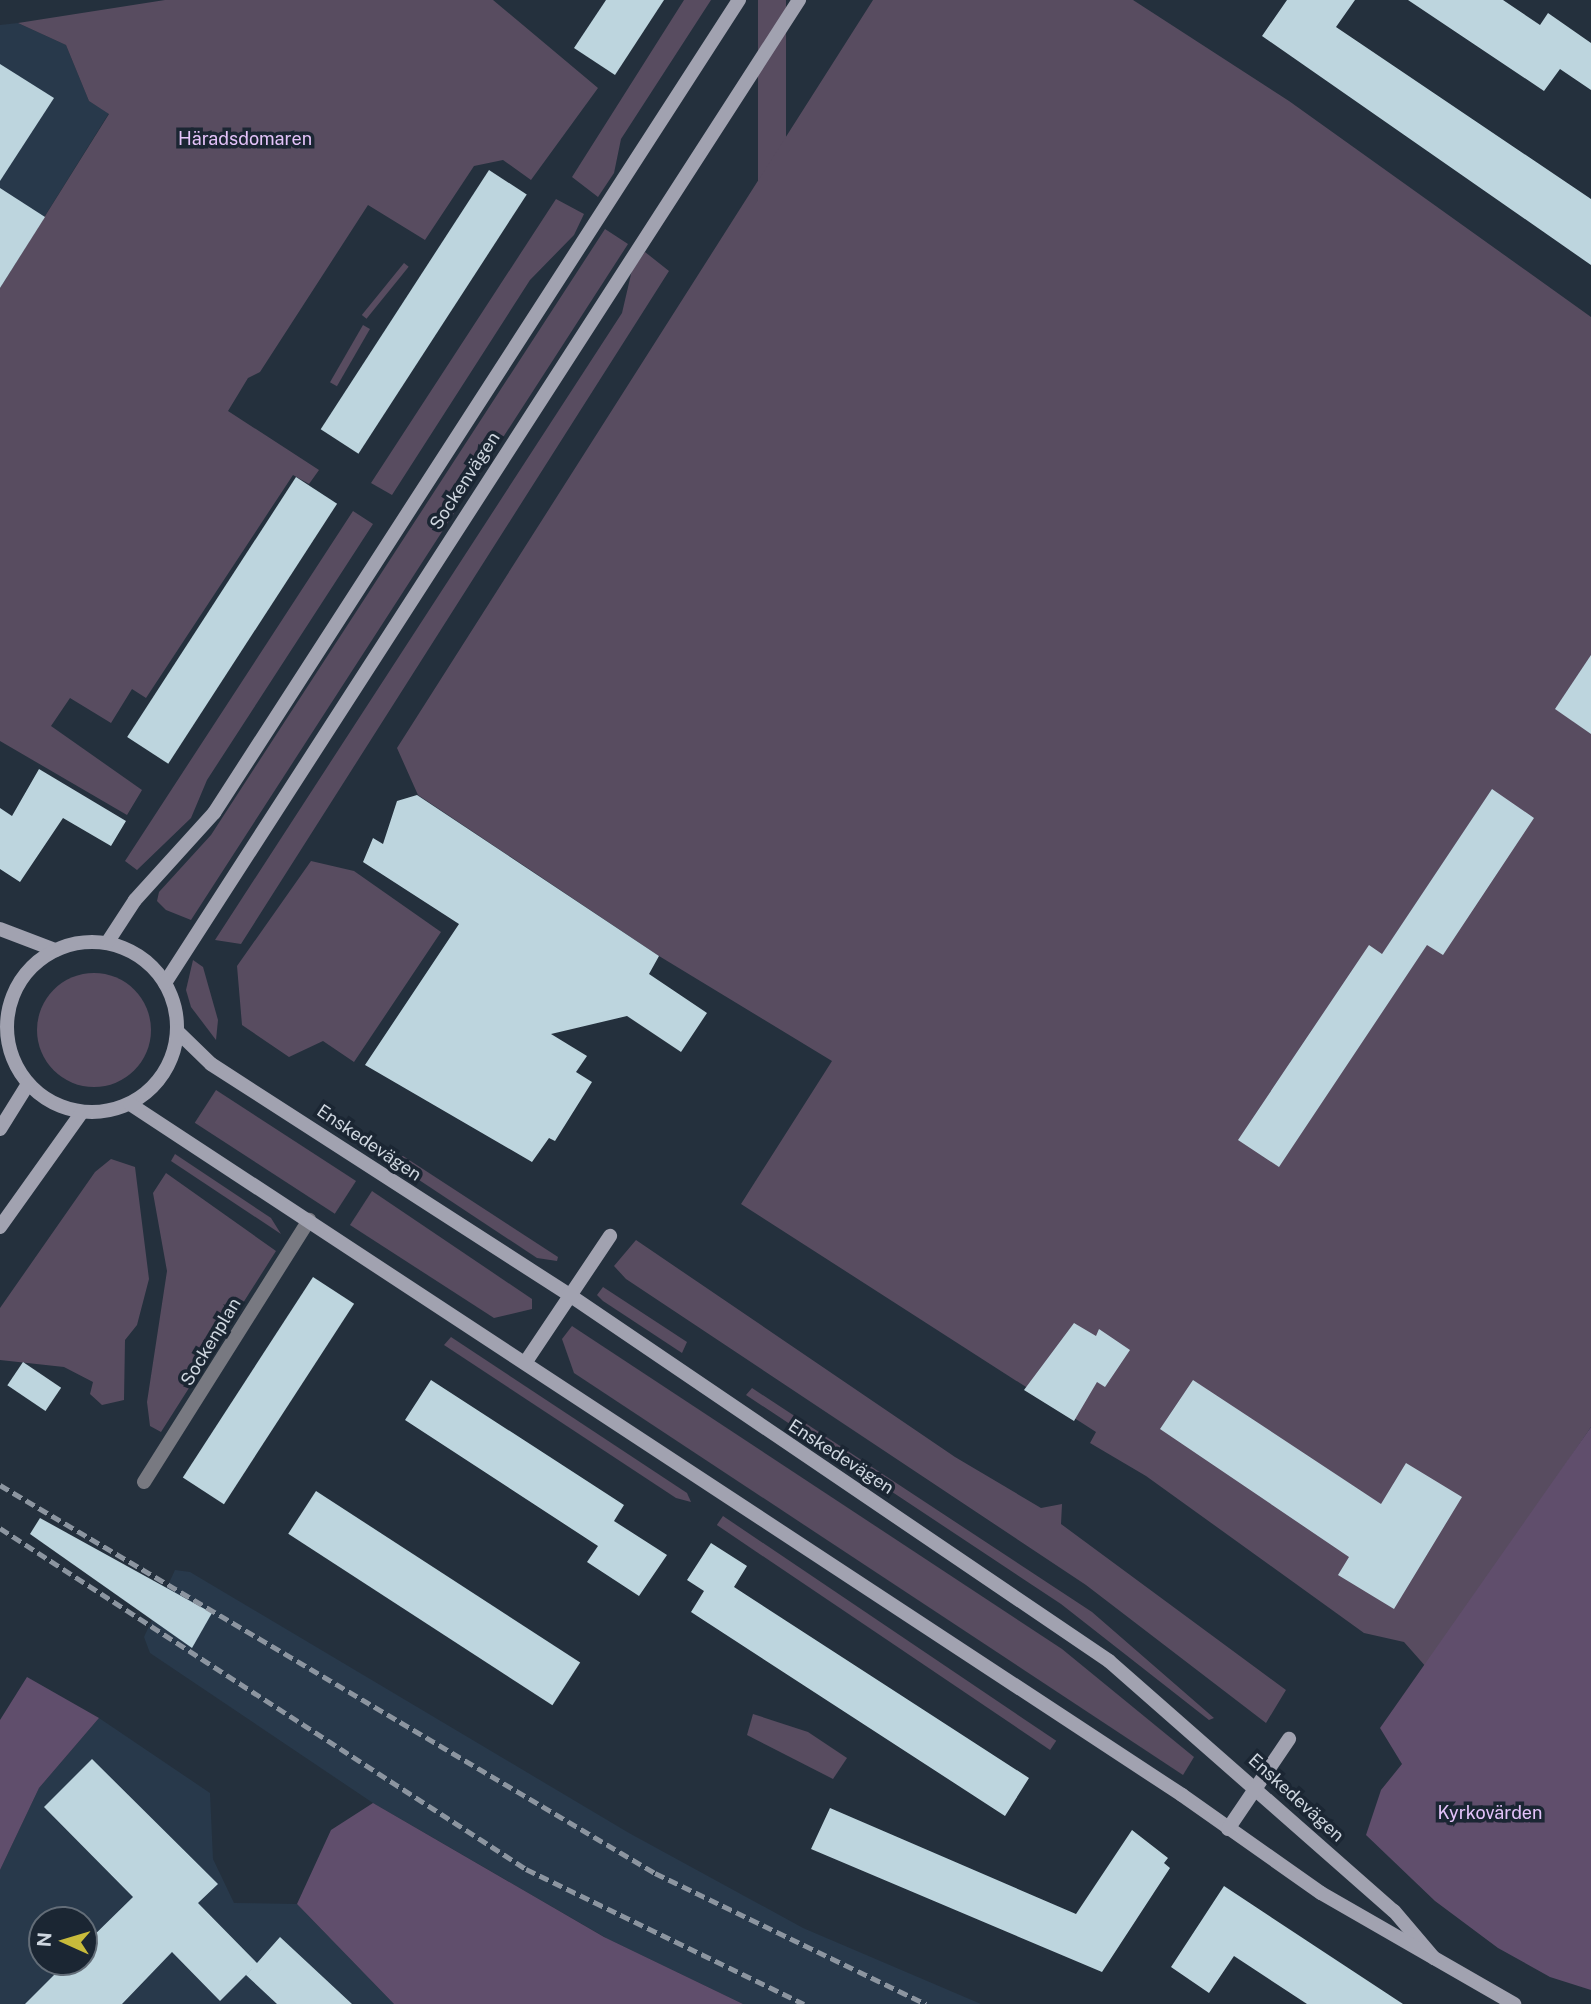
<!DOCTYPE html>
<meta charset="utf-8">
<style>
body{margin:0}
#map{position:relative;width:1591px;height:2004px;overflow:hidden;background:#24303d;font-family:"Public Sans",sans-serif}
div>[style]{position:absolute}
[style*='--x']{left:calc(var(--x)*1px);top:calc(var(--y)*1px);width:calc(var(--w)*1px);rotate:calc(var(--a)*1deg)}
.built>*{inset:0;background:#28394b}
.green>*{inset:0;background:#584c60;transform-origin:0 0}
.round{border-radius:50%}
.forest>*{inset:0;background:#604e6c}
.building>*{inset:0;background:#bdd5de;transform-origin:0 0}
.street>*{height:14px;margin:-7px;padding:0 7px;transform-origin:7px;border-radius:7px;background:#787981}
.secondary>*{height:14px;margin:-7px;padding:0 7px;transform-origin:7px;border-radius:7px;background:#a1a2b0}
.secondary>.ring{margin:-7px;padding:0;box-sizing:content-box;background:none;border:14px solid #a1a2b0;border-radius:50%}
.rail>*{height:5px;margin-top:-2.5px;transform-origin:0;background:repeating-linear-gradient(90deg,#8c95a0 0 10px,transparent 0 15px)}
span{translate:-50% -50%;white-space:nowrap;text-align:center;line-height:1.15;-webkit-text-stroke:7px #1b2633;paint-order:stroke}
.park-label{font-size:18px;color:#e4c3fa}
.street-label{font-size:18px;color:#cfd7e0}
.north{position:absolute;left:28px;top:1906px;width:70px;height:70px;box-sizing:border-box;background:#1b2633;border:2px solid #636d78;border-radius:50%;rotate:274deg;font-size:19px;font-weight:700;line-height:28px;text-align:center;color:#cfd7e0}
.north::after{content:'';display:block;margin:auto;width:24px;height:32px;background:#c8bb3b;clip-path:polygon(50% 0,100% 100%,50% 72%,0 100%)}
</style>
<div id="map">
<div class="built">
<div style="clip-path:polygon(18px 23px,66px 45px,89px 101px,109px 113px,0 288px,0 25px)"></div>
<div style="clip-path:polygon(175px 1570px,190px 1572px,629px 1833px,803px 1928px,981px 2004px,743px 2004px,608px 1939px,373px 1803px,150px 1653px,144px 1637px)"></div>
<div style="clip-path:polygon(evenodd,99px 1718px,210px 1793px,213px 1859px,234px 1903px,297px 1904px,394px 2004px,0 2004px,0 1870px,39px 1788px,99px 1718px,42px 1920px,84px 1920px,84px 1962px,42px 1962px,42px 1920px)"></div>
</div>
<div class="green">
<div style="clip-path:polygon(165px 0,493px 0,598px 88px,531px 180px,503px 160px,474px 166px,425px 240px,368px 205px,260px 372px,248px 378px,228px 411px,319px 470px,309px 484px,293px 475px,146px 698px,132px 689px,111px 723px,70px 698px,51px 726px,142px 790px,127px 815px,0 741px,0 288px,109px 114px,89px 101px,66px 45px,18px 23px)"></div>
<div style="clip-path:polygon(684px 0,711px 0,621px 139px,614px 173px,598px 197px,572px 177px)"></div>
<div style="left:758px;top:0;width:28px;height:250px"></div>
<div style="clip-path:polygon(873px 0,1133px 0,1289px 101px,1591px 317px,1591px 1427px,1427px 1668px,1404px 1642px,1364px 1633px,1146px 1476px,1090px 1443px,1096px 1432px,741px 1204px,832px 1061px,659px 956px,418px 795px,397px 748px)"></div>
<div style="clip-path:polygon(556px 199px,584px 214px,574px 235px,530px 280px,392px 495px,371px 483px)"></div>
<div style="clip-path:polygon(605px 229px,628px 244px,191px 920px,166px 910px,157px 901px,159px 892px,211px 835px)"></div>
<div style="clip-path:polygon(645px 252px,669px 271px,241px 944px,215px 940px,622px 313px,632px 270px)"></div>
<div style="left:404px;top:263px;width:6px;height:67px;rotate:39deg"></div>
<div style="left:363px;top:325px;width:8px;height:66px;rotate:30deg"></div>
<div style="clip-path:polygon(353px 511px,373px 524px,207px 780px,191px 818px,137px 870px,125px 861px)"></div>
<div style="clip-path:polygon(311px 861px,354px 871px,441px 932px,354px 1062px,323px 1041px,289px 1057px,242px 1025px,237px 966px)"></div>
<div style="clip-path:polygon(193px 960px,203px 967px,218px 1020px,216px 1040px,191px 1007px,186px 990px)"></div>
<div class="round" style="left:37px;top:973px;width:114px;height:114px"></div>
<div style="left:216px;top:1090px;width:167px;height:39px;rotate:33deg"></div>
<div style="clip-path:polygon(324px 1107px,380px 1143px,376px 1152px,324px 1116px)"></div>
<div style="clip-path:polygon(175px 1154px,271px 1218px,281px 1234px,171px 1161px)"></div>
<div style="clip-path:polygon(403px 1156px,558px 1257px,557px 1261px,537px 1258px,401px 1168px,396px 1157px)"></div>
<div style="clip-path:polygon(111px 1159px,135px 1167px,149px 1279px,137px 1325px,125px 1340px,124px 1400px,102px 1405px,90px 1394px,93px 1382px,64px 1367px,0 1360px,0 1308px,95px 1172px)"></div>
<div style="clip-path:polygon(166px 1173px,276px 1251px,161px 1432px,150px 1426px,147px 1402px,167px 1271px,153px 1193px)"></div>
<div style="clip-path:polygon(372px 1191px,532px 1299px,532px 1309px,494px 1318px,350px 1225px)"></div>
<div style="clip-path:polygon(636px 1240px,955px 1457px,1041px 1508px,1062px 1504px,1061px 1524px,1286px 1690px,1266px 1723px,1086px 1585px,626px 1279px,614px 1266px)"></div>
<div style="clip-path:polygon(603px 1287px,687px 1342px,682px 1353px,603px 1301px,597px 1295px)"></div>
<div style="clip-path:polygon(572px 1326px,1062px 1649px,1194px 1757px,1183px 1775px,574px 1373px,562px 1339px)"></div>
<div style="clip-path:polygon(451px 1337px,687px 1493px,691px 1502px,676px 1498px,444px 1345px)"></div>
<div style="clip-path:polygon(752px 1388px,1092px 1612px,1214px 1718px,1209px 1720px,1061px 1604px,746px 1395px)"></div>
<div style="left:723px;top:1516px;width:402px;height:11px;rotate:34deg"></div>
<div style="clip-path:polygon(753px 1714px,808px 1732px,847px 1758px,833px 1779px,747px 1735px)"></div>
</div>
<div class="forest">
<div style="clip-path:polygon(1591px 1427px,1591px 1990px,1550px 1977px,1498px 1948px,1435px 1901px,1366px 1835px,1381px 1790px,1402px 1764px,1380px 1728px)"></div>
<div style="clip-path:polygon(27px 1677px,99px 1718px,39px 1788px,0 1870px,0 1720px)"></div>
<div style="clip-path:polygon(373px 1803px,604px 1937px,743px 2004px,394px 2004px,297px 1904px,331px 1830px)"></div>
</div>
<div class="building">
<div style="clip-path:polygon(606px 0,664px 0,615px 75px,574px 48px)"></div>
<div style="clip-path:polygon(1287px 0,1355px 0,1336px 27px,1591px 199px,1591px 265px,1262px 36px)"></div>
<div style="clip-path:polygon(1408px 0,1503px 0,1540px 25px,1548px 13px,1591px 43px,1591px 90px,1560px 69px,1544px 91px)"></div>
<div style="clip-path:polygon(0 64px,54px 98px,0 181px)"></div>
<div style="left:489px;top:170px;width:45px;height:309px;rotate:33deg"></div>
<div style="clip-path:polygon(0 188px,45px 217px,0 288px)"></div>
<div style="left:296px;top:477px;width:49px;height:310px;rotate:33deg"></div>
<div style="clip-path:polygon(1591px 655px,1591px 734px,1555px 709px)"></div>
<div style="clip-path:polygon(39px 769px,126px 821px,111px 846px,63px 818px,20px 882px,0 869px,0 808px,12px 816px)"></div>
<div style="clip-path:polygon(1492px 789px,1534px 818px,1443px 955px,1427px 945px,1279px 1167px,1238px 1140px,1369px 945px,1382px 954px)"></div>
<div style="clip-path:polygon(417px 795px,659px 956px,649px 974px,707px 1013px,681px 1052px,627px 1016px,551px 1034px,587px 1056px,576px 1072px,592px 1082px,555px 1141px,549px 1138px,532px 1162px,365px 1065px,459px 924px,363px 862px,373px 838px,383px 844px,397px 801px)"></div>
<div style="left:313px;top:1277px;width:49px;height:239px;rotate:33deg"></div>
<div style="clip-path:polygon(1074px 1323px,1096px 1336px,1099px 1329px,1130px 1350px,1105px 1387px,1097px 1382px,1074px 1421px,1024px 1390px)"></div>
<div style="left:23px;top:1362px;width:46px;height:28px;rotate:34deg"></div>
<div style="clip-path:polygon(431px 1380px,624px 1505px,614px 1521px,667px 1555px,639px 1596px,587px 1562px,598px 1546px,405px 1420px)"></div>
<div style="clip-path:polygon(1193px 1380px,1381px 1504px,1406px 1463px,1462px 1497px,1394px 1609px,1338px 1575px,1349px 1557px,1160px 1429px)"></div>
<div style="left:316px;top:1491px;width:315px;height:51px;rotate:33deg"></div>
<div style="clip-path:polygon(40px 1518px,212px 1613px,192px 1648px,30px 1534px)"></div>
<div style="clip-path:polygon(711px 1543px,747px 1566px,734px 1587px,1029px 1778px,1005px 1816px,691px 1612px,704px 1591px,687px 1580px)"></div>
<div style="clip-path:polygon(92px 1759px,218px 1884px,198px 1903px,257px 1963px,280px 1937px,352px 2004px,277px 2004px,246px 1975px,253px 1968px,220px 2001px,172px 1952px,122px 2004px,25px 2004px,67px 1962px,84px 1962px,84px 1945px,133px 1897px,44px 1807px)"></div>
<div style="clip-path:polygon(830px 1808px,1076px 1914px,1132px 1830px,1168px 1858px,1164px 1863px,1170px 1868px,1102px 1972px,811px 1849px)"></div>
<div style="clip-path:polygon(1224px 1886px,1330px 1956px,1403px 2004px,1307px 2004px,1234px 1956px,1209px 1993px,1171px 1967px)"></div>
</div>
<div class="street">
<div style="--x:144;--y:1482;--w:310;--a:-57.8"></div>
</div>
<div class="secondary">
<div style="--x:0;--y:929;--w:59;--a:20.9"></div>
<div class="ring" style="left:7px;top:942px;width:156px;height:156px"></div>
<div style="--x:107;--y:943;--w:51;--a:-56.9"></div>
<div style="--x:135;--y:900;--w:118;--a:-47.8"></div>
<div style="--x:214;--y:813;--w:968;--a:-57.15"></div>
<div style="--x:165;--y:983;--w:1170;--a:-57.18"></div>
<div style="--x:177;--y:1031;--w:47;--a:44.1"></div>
<div style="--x:211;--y:1064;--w:425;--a:32.8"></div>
<div style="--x:568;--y:1294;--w:654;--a:34.15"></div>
<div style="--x:1109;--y:1661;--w:379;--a:41.3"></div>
<div style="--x:1394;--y:1911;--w:62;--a:49.6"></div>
<div style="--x:130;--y:1104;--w:1259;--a:33.3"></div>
<div style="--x:1182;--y:1795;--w:170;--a:35.2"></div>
<div style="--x:1321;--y:1893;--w:223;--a:29.9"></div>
<div style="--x:0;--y:1129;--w:53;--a:-58.1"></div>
<div style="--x:0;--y:1227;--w:141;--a:-54.5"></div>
<div style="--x:525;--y:1363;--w:153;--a:-56.2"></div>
<div style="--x:1228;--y:1829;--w:109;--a:-55.9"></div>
</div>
<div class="rail">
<div style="--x:0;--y:1485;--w:761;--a:30.64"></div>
<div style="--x:655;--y:1873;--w:301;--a:25.8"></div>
<div style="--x:0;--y:1528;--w:627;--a:32.95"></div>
<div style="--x:526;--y:1869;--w:309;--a:25.9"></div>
</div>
<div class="park-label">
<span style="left:245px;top:139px">Häradsdomaren</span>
<span style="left:1490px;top:1813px">Kyrkovärden</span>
</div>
<div class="street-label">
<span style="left:465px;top:481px;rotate:-57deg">Sockenvägen</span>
<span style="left:369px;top:1143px;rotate:34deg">Enskedevägen</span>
<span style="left:211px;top:1342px;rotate:-59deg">Sockenplan</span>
<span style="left:841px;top:1457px;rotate:33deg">Enskedevägen</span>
<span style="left:1296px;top:1798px;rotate:42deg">Enskedevägen</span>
</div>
<div class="north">N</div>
</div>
